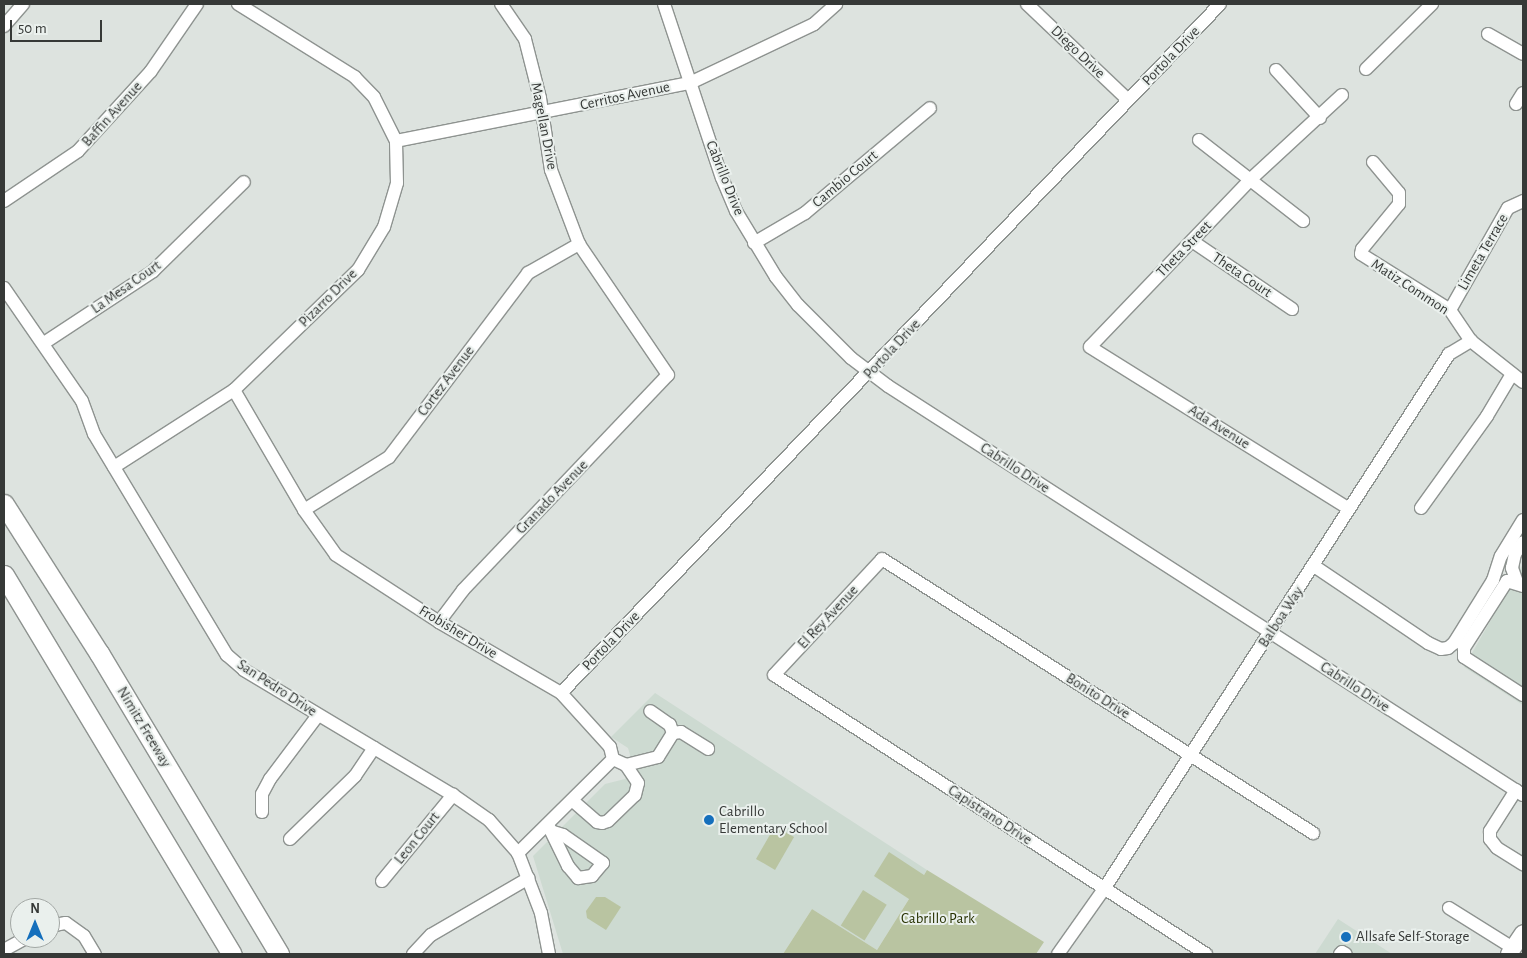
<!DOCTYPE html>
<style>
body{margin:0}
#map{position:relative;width:1527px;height:958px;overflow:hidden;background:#dde3df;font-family:"Alegreya Sans",sans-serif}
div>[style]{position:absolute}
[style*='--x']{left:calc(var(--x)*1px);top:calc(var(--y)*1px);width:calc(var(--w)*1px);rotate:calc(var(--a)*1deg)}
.built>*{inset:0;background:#cddad1}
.green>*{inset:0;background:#b9c4a1;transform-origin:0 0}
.roads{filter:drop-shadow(1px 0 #8e9390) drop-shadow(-1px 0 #8e9390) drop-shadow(0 1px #8e9390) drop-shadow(0 -1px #8e9390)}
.minor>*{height:12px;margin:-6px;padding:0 6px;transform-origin:6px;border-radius:6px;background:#fff}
.major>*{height:16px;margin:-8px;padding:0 8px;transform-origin:8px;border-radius:8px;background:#fff}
.highway>*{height:19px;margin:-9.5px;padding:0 9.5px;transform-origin:9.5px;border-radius:9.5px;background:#fff}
.dots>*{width:14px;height:14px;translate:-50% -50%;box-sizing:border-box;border:2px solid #eaf0ed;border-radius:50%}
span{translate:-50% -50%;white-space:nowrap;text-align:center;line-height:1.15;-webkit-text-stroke:4px #eaf0ed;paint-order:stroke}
.street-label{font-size:15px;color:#363937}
.poi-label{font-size:15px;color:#363937}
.left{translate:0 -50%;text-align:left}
.park-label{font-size:15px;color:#273101}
.frame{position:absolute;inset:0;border:5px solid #363937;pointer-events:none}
.north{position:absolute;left:10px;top:898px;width:50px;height:50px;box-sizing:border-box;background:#eaf0ed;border:1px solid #a2a7a4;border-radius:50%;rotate:0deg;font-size:14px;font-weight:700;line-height:20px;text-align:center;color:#363937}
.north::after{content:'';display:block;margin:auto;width:18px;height:22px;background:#156fbc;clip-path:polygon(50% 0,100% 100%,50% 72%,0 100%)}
.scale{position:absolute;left:10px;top:20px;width:92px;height:22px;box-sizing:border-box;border:2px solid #363937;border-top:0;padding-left:6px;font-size:15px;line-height:18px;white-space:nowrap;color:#363937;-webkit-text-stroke:4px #eaf0ed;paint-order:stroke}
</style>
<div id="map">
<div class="built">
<div style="clip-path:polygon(1523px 564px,1523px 705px,1464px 667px)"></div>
<div style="clip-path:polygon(655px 693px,927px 870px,877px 950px,812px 909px,783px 954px,563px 954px,533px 856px,605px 784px,625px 779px,633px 765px,628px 748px,611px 737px)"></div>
<div style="clip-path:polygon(1338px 919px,1392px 954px,1315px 954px)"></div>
</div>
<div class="green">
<div style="left:775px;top:826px;width:22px;height:38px;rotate:30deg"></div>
<div style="clip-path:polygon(889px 852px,924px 875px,927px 870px,1044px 942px,1036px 954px,783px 954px,812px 909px,877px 950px,909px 899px,874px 876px)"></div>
<div style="left:863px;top:890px;width:28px;height:42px;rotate:32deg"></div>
<div style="clip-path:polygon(596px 897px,605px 897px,621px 907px,606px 930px,587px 918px,586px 911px)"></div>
</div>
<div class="roads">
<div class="minor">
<div style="--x:664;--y:4;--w:183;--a:71.6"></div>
<div style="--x:722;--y:178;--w:36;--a:67"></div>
<div style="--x:736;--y:211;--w:77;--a:58.8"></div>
<div style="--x:776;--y:277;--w:36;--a:52"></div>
<div style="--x:798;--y:305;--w:75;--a:45"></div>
<div style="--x:851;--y:358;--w:46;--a:37.1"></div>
<div style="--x:888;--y:386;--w:755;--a:32.79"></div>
<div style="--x:1027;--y:4;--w:139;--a:43.5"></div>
<div style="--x:4;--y:26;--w:29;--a:-49"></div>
<div style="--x:1488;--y:34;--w:40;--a:29.7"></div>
<div style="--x:1366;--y:69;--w:93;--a:-44.6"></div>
<div style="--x:1276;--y:70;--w:65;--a:47.5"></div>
<div style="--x:1342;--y:95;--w:125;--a:137.3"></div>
<div style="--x:1250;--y:180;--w:231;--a:133.8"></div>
<div style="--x:1090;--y:347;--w:304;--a:32"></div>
<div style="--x:1516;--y:104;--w:13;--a:-58"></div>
<div style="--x:1199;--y:140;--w:132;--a:37.9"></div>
<div style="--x:396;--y:141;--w:300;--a:-11.2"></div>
<div style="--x:690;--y:83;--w:137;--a:-25.4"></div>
<div style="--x:814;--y:24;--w:30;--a:-42"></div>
<div style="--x:1373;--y:162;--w:40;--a:50"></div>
<div style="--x:1399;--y:193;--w:11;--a:90"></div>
<div style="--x:1399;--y:204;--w:58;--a:129.4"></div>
<div style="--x:1362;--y:249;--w:5;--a:101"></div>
<div style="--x:1361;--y:254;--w:105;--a:32.2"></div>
<div style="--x:1450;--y:310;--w:37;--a:56"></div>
<div style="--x:1471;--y:341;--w:66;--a:38.3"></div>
<div style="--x:4;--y:201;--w:89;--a:-34"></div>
<div style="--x:78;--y:151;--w:108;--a:-47.6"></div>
<div style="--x:151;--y:71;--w:81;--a:-55.5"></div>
<div style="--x:1192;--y:241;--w:121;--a:34.2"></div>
<div style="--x:754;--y:243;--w:59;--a:-30.5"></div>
<div style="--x:805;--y:213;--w:163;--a:-40"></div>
<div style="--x:4;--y:288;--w:137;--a:55.4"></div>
<div style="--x:82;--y:401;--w:35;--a:70"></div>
<div style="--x:94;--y:434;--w:258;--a:59"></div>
<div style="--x:227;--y:655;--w:23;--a:41"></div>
<div style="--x:244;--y:670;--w:244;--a:30.9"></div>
<div style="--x:453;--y:795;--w:44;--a:34.8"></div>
<div style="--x:489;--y:820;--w:44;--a:48.7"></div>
<div style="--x:518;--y:853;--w:64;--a:69"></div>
<div style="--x:541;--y:913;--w:42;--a:79"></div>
<div style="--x:1450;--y:310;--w:117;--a:-60.4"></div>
<div style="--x:1508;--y:208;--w:17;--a:-25"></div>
<div style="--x:44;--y:343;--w:131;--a:-33.4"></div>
<div style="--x:153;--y:271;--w:127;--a:-44.4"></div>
<div style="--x:234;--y:390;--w:139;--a:59.7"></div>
<div style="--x:304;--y:510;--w:55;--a:54.6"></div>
<div style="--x:336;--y:555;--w:123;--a:33"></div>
<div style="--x:439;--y:622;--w:141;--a:30.2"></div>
<div style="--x:561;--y:693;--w:73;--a:47.8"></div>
<div style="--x:610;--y:747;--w:12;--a:76"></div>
<div style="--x:613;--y:759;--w:134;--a:135.3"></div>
<div style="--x:114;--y:467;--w:143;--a:-32.7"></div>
<div style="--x:234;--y:390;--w:173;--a:-44.1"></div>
<div style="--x:358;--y:270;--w:50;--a:-58.8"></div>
<div style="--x:384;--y:227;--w:46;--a:-73.5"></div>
<div style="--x:397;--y:183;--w:42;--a:-91.4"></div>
<div style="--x:396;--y:141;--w:49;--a:-116.6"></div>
<div style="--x:374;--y:97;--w:28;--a:-134"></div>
<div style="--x:355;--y:77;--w:138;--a:-148"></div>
<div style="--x:1421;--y:508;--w:113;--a:-54.3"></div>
<div style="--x:1487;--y:416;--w:49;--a:-59.2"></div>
<div style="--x:304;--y:510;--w:100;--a:-31.9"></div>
<div style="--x:389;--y:457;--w:231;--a:-52.9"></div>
<div style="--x:528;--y:273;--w:59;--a:-29.6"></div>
<div style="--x:1314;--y:566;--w:138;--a:34"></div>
<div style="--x:1428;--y:643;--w:14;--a:25"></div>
<div style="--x:1441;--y:649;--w:7;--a:-8"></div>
<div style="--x:1448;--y:648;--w:8;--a:-40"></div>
<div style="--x:1454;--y:643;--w:74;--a:-58.2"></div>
<div style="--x:1493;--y:580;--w:25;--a:-72"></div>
<div style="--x:1501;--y:556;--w:42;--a:-58.6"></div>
<div style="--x:1517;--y:582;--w:15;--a:-110"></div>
<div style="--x:1512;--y:568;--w:14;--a:-78"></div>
<div style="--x:1515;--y:554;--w:14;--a:-56"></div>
<div style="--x:1523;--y:586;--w:17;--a:-163"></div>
<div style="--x:1507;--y:581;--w:80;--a:122.7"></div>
<div style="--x:1464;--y:648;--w:9;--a:90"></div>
<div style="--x:1464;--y:657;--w:70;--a:32.8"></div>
<div style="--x:439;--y:622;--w:40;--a:-53"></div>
<div style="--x:463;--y:590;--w:297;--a:-46.4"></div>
<div style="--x:668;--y:375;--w:158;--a:-124.2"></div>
<div style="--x:579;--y:244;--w:79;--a:-110.7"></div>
<div style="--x:551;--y:170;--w:73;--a:-98.7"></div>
<div style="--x:540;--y:98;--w:61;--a:-104.3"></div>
<div style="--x:525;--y:39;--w:42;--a:-124.4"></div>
<div style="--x:561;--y:693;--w:953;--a:-46.27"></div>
<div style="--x:673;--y:733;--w:8;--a:-7"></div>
<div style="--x:681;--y:732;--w:32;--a:32"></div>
<div style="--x:626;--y:765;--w:33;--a:-14"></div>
<div style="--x:658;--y:757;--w:28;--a:-58"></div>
<div style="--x:673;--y:733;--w:9;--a:-111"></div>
<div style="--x:670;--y:725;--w:24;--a:-145"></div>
<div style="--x:1516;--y:790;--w:49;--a:122.4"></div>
<div style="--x:1490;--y:831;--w:8;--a:90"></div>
<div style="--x:1490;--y:839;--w:11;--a:52"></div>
<div style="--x:1497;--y:848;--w:31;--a:32"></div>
<div style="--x:573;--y:801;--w:32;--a:41"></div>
<div style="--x:597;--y:822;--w:5;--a:11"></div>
<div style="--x:602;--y:823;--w:6;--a:-18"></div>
<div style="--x:608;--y:821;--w:37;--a:-44"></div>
<div style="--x:635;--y:795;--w:12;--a:-76"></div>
<div style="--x:638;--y:783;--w:22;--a:-124"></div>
<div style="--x:626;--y:765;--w:14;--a:-155"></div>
<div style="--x:262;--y:812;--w:18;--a:-90"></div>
<div style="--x:262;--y:794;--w:17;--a:-62"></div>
<div style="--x:270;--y:779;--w:80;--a:-53.1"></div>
<div style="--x:548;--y:825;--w:46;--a:64"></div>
<div style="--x:568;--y:866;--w:16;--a:50"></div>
<div style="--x:578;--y:878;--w:14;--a:-8"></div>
<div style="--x:592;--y:876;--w:17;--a:-50"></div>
<div style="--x:603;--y:863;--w:49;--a:-145"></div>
<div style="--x:563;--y:835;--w:10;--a:-163"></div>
<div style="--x:290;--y:839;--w:91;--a:-44.1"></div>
<div style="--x:355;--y:776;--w:34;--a:-56"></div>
<div style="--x:382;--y:881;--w:112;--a:-50.5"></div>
<div style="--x:1449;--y:908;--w:75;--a:32"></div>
<div style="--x:50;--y:926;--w:16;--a:-11"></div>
<div style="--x:66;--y:923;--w:22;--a:36"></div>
<div style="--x:84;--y:936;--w:21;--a:59"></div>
<div style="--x:4;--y:950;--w:25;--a:-29"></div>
<div style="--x:413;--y:954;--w:26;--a:-47"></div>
<div style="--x:431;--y:935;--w:113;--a:-30.2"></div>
<div style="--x:1058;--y:954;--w:80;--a:-54.7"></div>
<div style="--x:1104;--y:889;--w:637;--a:-57.18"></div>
<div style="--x:1449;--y:354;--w:26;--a:-31"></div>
<div style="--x:1206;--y:954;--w:514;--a:-147.14"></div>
<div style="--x:774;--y:675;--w:158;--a:-47"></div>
<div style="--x:882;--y:559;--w:511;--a:32.45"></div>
<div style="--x:1340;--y:954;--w:3;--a:-45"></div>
<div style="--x:1342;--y:952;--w:4;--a:27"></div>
</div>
<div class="major">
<div style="--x:1509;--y:954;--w:25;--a:-56"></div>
</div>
<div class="highway">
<div style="--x:4;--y:504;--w:177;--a:57.5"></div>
<div style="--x:99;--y:653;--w:351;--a:59.1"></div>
<div style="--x:4;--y:575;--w:442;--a:59"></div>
</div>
</div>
<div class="dots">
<div style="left:709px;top:820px;background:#156fbc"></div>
<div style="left:1346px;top:937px;background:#156fbc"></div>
</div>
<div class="street-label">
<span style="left:1078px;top:52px;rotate:44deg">Diego Drive</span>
<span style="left:1171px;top:56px;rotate:-46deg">Portola Drive</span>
<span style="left:625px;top:96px;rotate:-12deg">Cerritos Avenue</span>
<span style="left:112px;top:114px;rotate:-48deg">Baffin Avenue</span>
<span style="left:544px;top:126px;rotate:79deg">Magellan Drive</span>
<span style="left:725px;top:178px;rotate:68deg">Cabrillo Drive</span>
<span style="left:845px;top:179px;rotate:-40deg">Cambio Court</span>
<span style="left:1184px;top:249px;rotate:-46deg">Theta Street</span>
<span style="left:1483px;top:252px;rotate:-60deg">Limeta Terrace</span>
<span style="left:1242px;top:275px;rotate:34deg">Theta Court</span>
<span style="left:126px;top:287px;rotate:-35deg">La Mesa Court</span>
<span style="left:1410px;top:287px;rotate:33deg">Matiz Common</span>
<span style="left:328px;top:298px;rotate:-45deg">Pizarro Drive</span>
<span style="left:892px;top:349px;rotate:-47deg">Portola Drive</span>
<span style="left:446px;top:381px;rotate:-53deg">Cortez Avenue</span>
<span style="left:1219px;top:427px;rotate:32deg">Ada Avenue</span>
<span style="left:1015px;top:468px;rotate:33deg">Cabrillo Drive</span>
<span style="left:552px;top:497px;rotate:-46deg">Granado Avenue</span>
<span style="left:828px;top:617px;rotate:-47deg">El Rey Avenue</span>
<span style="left:1281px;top:617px;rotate:-57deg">Balboa Way</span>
<span style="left:458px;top:632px;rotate:31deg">Frobisher Drive</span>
<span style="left:611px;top:641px;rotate:-46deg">Portola Drive</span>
<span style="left:1355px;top:687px;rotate:33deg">Cabrillo Drive</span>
<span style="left:277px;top:688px;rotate:33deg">San Pedro Drive</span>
<span style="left:1098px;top:696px;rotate:32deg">Bonito Drive</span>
<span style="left:144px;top:727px;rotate:59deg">Nimitz Freeway</span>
<span style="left:990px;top:815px;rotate:33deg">Capistrano Drive</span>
<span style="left:417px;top:838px;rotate:-51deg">Leon Court</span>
</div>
<div class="poi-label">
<span class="left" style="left:719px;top:820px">Cabrillo<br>Elementary School</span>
<span class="left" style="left:1356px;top:937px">Allsafe Self-Storage</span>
</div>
<div class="park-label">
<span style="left:938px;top:919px">Cabrillo Park</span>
</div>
<div class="frame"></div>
<div class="north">N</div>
<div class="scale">50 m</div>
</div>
